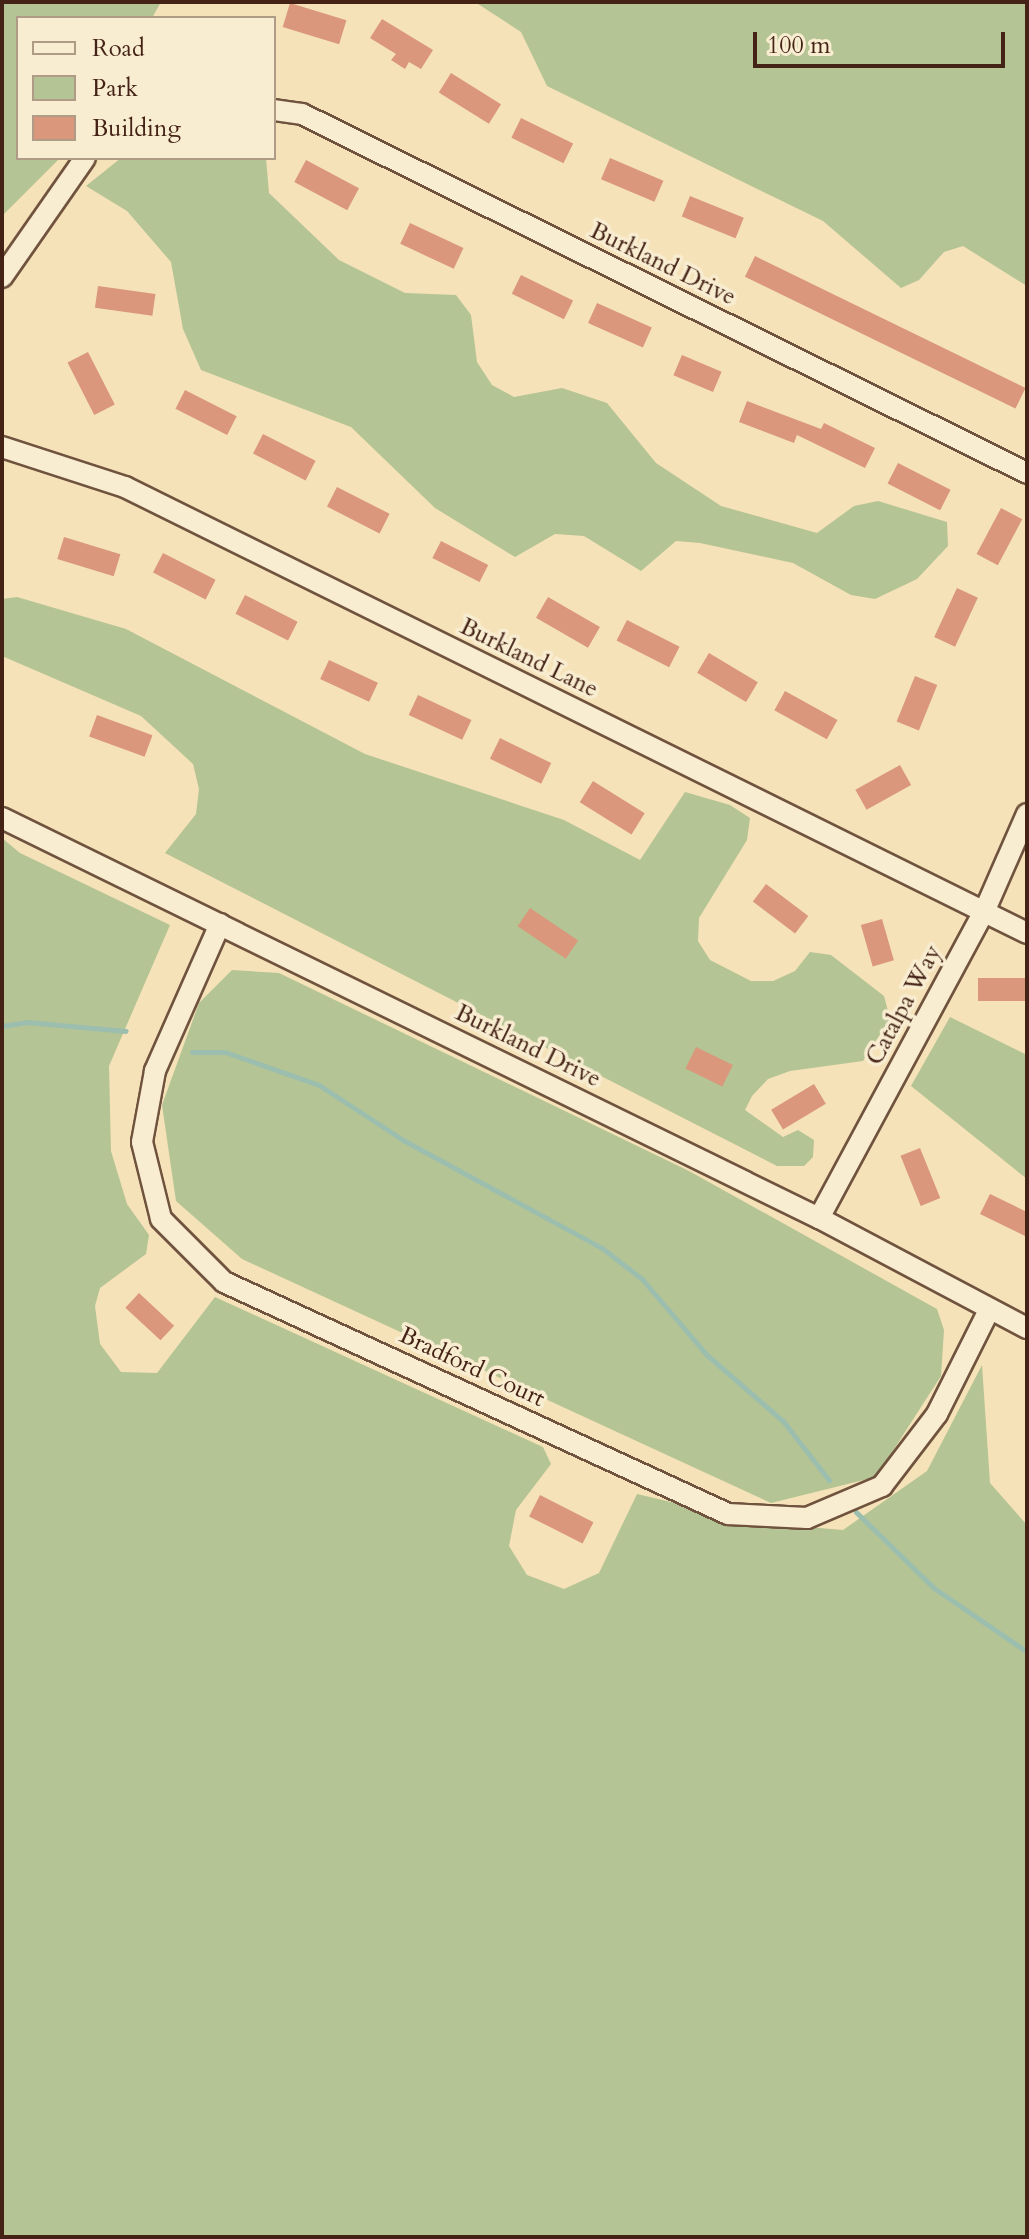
<!DOCTYPE html>
<style>
body{margin:0}
#map{position:relative;width:1029px;height:2239px;overflow:hidden;background:#f5e2b8;font-family:Cardo,serif}
div>[style]{position:absolute}
[style*='--x']{left:calc(var(--x)*1px);top:calc(var(--y)*1px);width:calc(var(--w)*1px);rotate:calc(var(--a)*1deg)}
.green>*{inset:0;background:#b5c494}
.stream>*{height:5px;margin:-2.5px;padding:0 2.5px;transform-origin:2.5px;border-radius:2.5px;background:#9cbeae}
.building>*{inset:0;background:#da977b;transform-origin:0 0}
.roads{filter:drop-shadow(2px 0 #70533e) drop-shadow(-2px 0 #70533e) drop-shadow(0 2px #70533e) drop-shadow(0 -2px #70533e)}
.street>*{height:20px;margin:-10px;padding:0 10px;transform-origin:10px;border-radius:10px;background:#f8ecd1}
span{translate:-50% -50%;white-space:nowrap;text-align:center;line-height:1.15;-webkit-text-stroke:7px #f8ecd1;paint-order:stroke}
.street-label{font-size:24px;color:#442316}
.frame{position:absolute;inset:0;border:4px solid #442316;pointer-events:none}
.legend{position:absolute;left:16px;top:16px;width:260px;height:144px;box-sizing:border-box;background:#f8ecd1;border:2px solid #b09c86;margin:0;padding:10px 14px;list-style:none;font-size:24px;color:#442316}
.legend li{display:flex;align-items:center;gap:16px;height:40px}
.legend b{width:40px;border:2px solid #b09c86}
.scale{position:absolute;left:753px;top:32px;width:252px;height:36px;box-sizing:border-box;border:4px solid #442316;border-top:0;padding-left:10px;font-size:24px;line-height:28px;white-space:nowrap;color:#442316;-webkit-text-stroke:6px #f8ecd1;paint-order:stroke}
</style>
<div id="map">
<div class="green">
<div style="clip-path:polygon(2px 2px,161px 2px,152px 18px,18px 18px,18px 158px,60px 158px,2px 216px)"></div>
<div style="clip-path:polygon(475px 2px,1027px 2px,1027px 286px,963px 246px,944px 252px,919px 280px,901px 288px,823px 221px,547px 86px,521px 32px)"></div>
<div style="clip-path:polygon(121px 158px,266px 158px,269px 193px,339px 260px,405px 293px,456px 295px,471px 315px,477px 362px,492px 385px,514px 397px,562px 388px,607px 403px,656px 463px,721px 506px,817px 533px,854px 506px,878px 501px,947px 522px,948px 546px,917px 579px,875px 599px,851px 595px,793px 563px,700px 543px,676px 541px,641px 571px,584px 536px,555px 534px,515px 557px,435px 508px,351px 427px,201px 370px,183px 329px,171px 262px,127px 211px,86px 186px)"></div>
<div style="clip-path:polygon(17px 597px,126px 629px,365px 754px,564px 820px,640px 860px,685px 792px,730px 805px,750px 818px,747px 840px,699px 918px,698px 941px,710px 960px,751px 981px,773px 981px,795px 971px,810px 952px,831px 955px,884px 996px,890px 1019px,863px 1061px,790px 1071px,768px 1079px,752px 1096px,745px 1110px,783px 1137px,798px 1130px,814px 1140px,813px 1157px,804px 1166px,777px 1166px,165px 853px,196px 814px,199px 789px,193px 764px,141px 716px,2px 656px,2px 599px)"></div>
<div style="clip-path:polygon(2px 838px,20px 853px,170px 925px,109px 1066px,111px 1151px,127px 1204px,149px 1235px,146px 1254px,100px 1288px,95px 1306px,100px 1344px,121px 1372px,157px 1373px,215px 1297px,543px 1447px,551px 1464px,516px 1510px,509px 1546px,527px 1575px,564px 1589px,599px 1573px,637px 1494px,760px 1523px,843px 1530px,927px 1471px,982px 1365px,990px 1483px,1027px 1525px,1027px 2237px,2px 2237px)"></div>
<div style="clip-path:polygon(232px 970px,279px 973px,689px 1171px,937px 1309px,944px 1330px,941px 1376px,876px 1477px,771px 1503px,242px 1259px,176px 1201px,162px 1105px,199px 1003px)"></div>
<div style="clip-path:polygon(950px 1017px,1027px 1055px,1027px 1179px,911px 1086px)"></div>
</div>
<div class="stream">
<div style="--x:2;--y:1026;--w:24;--a:-9"></div>
<div style="--x:26;--y:1022;--w:100;--a:5.1"></div>
<div style="--x:192;--y:1052;--w:33;--a:0"></div>
<div style="--x:225;--y:1052;--w:100;--a:19.3"></div>
<div style="--x:319;--y:1085;--w:100;--a:33.2"></div>
<div style="--x:403;--y:1140;--w:226;--a:28.5"></div>
<div style="--x:602;--y:1248;--w:51;--a:37.8"></div>
<div style="--x:642;--y:1279;--w:100;--a:49.5"></div>
<div style="--x:707;--y:1355;--w:101;--a:41"></div>
<div style="--x:783;--y:1421;--w:75;--a:52.1"></div>
<div style="--x:856;--y:1512;--w:109;--a:44.3"></div>
<div style="--x:934;--y:1588;--w:113;--a:34.5"></div>
</div>
<div class="building">
<div style="left:290px;top:3px;width:59px;height:25px;rotate:17deg"></div>
<div style="clip-path:polygon(382px 19px,433px 50px,421px 69px,409px 62px,405px 69px,391px 60px,396px 54px,370px 38px)"></div>
<div style="left:451px;top:73px;width:59px;height:23px;rotate:32deg"></div>
<div style="left:521px;top:118px;width:58px;height:22px;rotate:26deg"></div>
<div style="left:610px;top:158px;width:58px;height:23px;rotate:23deg"></div>
<div style="left:306px;top:160px;width:60px;height:25px;rotate:28deg"></div>
<div style="left:690px;top:196px;width:58px;height:22px;rotate:22deg"></div>
<div style="left:410px;top:223px;width:59px;height:23px;rotate:25deg"></div>
<div style="left:755px;top:256px;width:301px;height:23px;rotate:26deg"></div>
<div style="left:521px;top:275px;width:58px;height:21px;rotate:26deg"></div>
<div style="left:98px;top:286px;width:58px;height:22px;rotate:8deg"></div>
<div style="left:597px;top:303px;width:60px;height:22px;rotate:24deg"></div>
<div style="left:88px;top:352px;width:59px;height:23px;rotate:63deg"></div>
<div style="left:682px;top:355px;width:43px;height:22px;rotate:23deg"></div>
<div style="left:185px;top:390px;width:58px;height:21px;rotate:27deg"></div>
<div style="clip-path:polygon(747px 401px,821px 429px,824px 423px,875px 448px,865px 468px,797px 435px,794px 443px,739px 422px)"></div>
<div style="left:263px;top:434px;width:59px;height:22px;rotate:27deg"></div>
<div style="left:898px;top:463px;width:59px;height:23px;rotate:27deg"></div>
<div style="left:337px;top:487px;width:59px;height:22px;rotate:27deg"></div>
<div style="left:1001px;top:508px;width:24px;height:52px;rotate:28deg"></div>
<div style="left:64px;top:537px;width:59px;height:23px;rotate:17deg"></div>
<div style="left:441px;top:541px;width:53px;height:19px;rotate:27deg"></div>
<div style="left:163px;top:553px;width:59px;height:22px;rotate:27deg"></div>
<div style="left:957px;top:588px;width:23px;height:54px;rotate:25deg"></div>
<div style="left:245px;top:595px;width:59px;height:21px;rotate:27deg"></div>
<div style="left:548px;top:597px;width:60px;height:24px;rotate:30deg"></div>
<div style="left:627px;top:620px;width:59px;height:23px;rotate:27deg"></div>
<div style="left:709px;top:653px;width:57px;height:23px;rotate:31deg"></div>
<div style="left:329px;top:660px;width:54px;height:21px;rotate:25deg"></div>
<div style="left:915px;top:676px;width:24px;height:49px;rotate:22deg"></div>
<div style="left:785px;top:691px;width:60px;height:22px;rotate:29deg"></div>
<div style="left:418px;top:695px;width:59px;height:22px;rotate:25deg"></div>
<div style="left:97px;top:715px;width:59px;height:23px;rotate:20deg"></div>
<div style="left:500px;top:738px;width:57px;height:23px;rotate:26deg"></div>
<div style="left:900px;top:765px;width:23px;height:51px;rotate:61deg"></div>
<div style="left:593px;top:781px;width:61px;height:25px;rotate:32deg"></div>
<div style="left:766px;top:884px;width:53px;height:22px;rotate:37deg"></div>
<div style="left:530px;top:908px;width:58px;height:22px;rotate:34deg"></div>
<div style="left:882px;top:919px;width:43px;height:22px;rotate:74deg"></div>
<div style="left:1027px;top:978px;width:23px;height:49px;rotate:90deg"></div>
<div style="left:696px;top:1047px;width:41px;height:24px;rotate:26deg"></div>
<div style="left:814px;top:1084px;width:23px;height:50px;rotate:59deg"></div>
<div style="left:920px;top:1148px;width:54px;height:21px;rotate:68deg"></div>
<div style="clip-path:polygon(990px 1194px,1027px 1212px,1027px 1237px,980px 1214px)"></div>
<div style="left:139px;top:1293px;width:48px;height:20px;rotate:43deg"></div>
<div style="left:540px;top:1495px;width:60px;height:24px;rotate:27deg"></div>
</div>
<div class="roads">
<div class="street">
<div style="--x:274;--y:110;--w:28;--a:8"></div>
<div style="--x:302;--y:114;--w:809;--a:26.34"></div>
<div style="--x:2;--y:277;--w:145;--a:-55.1"></div>
<div style="--x:2;--y:447;--w:129;--a:18"></div>
<div style="--x:125;--y:487;--w:1006;--a:26.31"></div>
<div style="--x:2;--y:818;--w:910;--a:26.09"></div>
<div style="--x:819;--y:1218;--w:235;--a:27.9"></div>
<div style="--x:220;--y:924;--w:161;--a:113.9"></div>
<div style="--x:155;--y:1071;--w:72;--a:100.4"></div>
<div style="--x:142;--y:1142;--w:79;--a:76.1"></div>
<div style="--x:161;--y:1219;--w:89;--a:45"></div>
<div style="--x:224;--y:1282;--w:555;--a:24.72"></div>
<div style="--x:728;--y:1514;--w:79;--a:2.9"></div>
<div style="--x:807;--y:1518;--w:82;--a:-23.1"></div>
<div style="--x:882;--y:1486;--w:91;--a:-52.6"></div>
<div style="--x:937;--y:1414;--w:116;--a:-63.4"></div>
<div style="--x:819;--y:1218;--w:348;--a:-61.7"></div>
<div style="--x:984;--y:912;--w:107;--a:-66.3"></div>
</div>
</div>
<div class="street-label">
<span style="left:663px;top:264px;rotate:26deg">Burkland Drive</span>
<span style="left:529px;top:658px;rotate:26deg">Burkland Lane</span>
<span style="left:904px;top:1005px;rotate:-62deg">Catalpa Way</span>
<span style="left:528px;top:1046px;rotate:26deg">Burkland Drive</span>
<span style="left:472px;top:1367px;rotate:25deg">Bradford Court</span>
</div>
<div class="frame"></div>
<ul class="legend">
<li><b style="height:10px;background:#f8ecd1"></b>Road</li>
<li><b style="height:22px;background:#b5c494"></b>Park</li>
<li><b style="height:22px;background:#da977b"></b>Building</li>
</ul>
<div class="scale">100 m</div>
</div>
